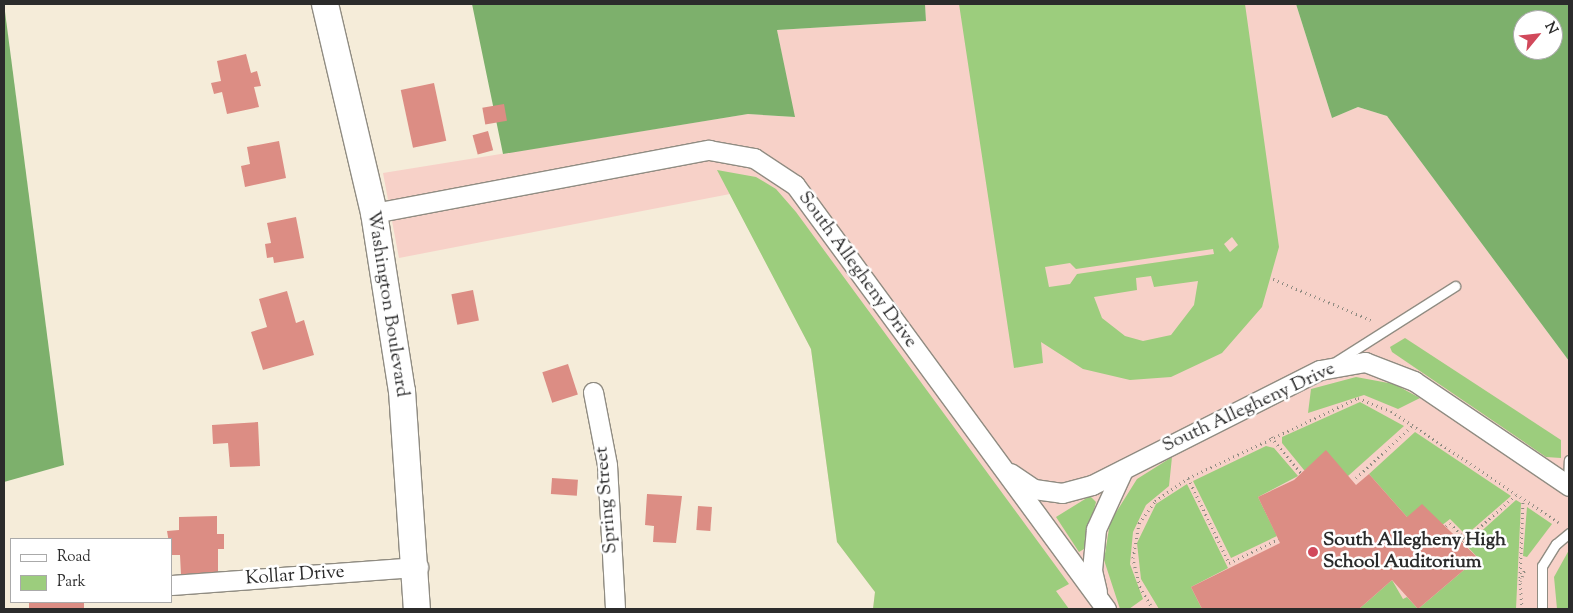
<!DOCTYPE html>
<style>
body{margin:0}
#map{position:relative;width:1573px;height:613px;overflow:hidden;background:#f5ecd9;font-family:"Sorts Mill Goudy",serif}
div>[style]{position:absolute}
[style*='--x']{left:calc(var(--x)*1px);top:calc(var(--y)*1px);width:calc(var(--w)*1px);rotate:calc(var(--a)*1deg)}
.built>*{inset:0;background:#f7d1c8}
.green>*{inset:0;background:#9ccd7d}
.forest>*{inset:0;background:#7db06c}
.building>*{inset:0;background:#dc8d84;transform-origin:0 0}
.path>*{height:3px;margin-top:-1.5px;transform-origin:0;background:repeating-linear-gradient(90deg,#908c82 0 1px,transparent 0 5px)}
.roads{filter:drop-shadow(1px 0 #908c82) drop-shadow(-1px 0 #908c82) drop-shadow(0 1px #908c82) drop-shadow(0 -1px #908c82)}
.lane>*{height:9px;margin:-4.5px;padding:0 4.5px;transform-origin:4.5px;border-radius:4.5px;background:#fff}
.street>*{height:19px;margin:-9.5px;padding:0 9.5px;transform-origin:9.5px;border-radius:9.5px;background:#fff}
.secondary>*{height:26px;margin:-13px;padding:0 13px;transform-origin:13px;border-radius:13px;background:#fff}
.dots>*{width:14px;height:14px;translate:-50% -50%;box-sizing:border-box;border:2px solid #fff;border-radius:50%}
span{translate:-50% -50%;white-space:nowrap;text-align:center;line-height:1.15;-webkit-text-stroke:5px #fff;paint-order:stroke}
.street-label{font-size:19px;color:#2b2b2b}
.poi-label{font-size:19px;color:#2b2b2b;font-weight:700}
.left{translate:0 -50%;text-align:left}
.frame{position:absolute;inset:0;border:5px solid #2b2b2b;pointer-events:none}
.legend{position:absolute;left:10px;top:538px;width:162px;height:65px;box-sizing:border-box;background:#fff;border:1px solid #aaa;margin:0;padding:6px 9px;list-style:none;font-size:15px;color:#2b2b2b}
.legend li{display:flex;align-items:center;gap:10px;height:25px}
.legend b{width:25px;border:1px solid #aaa}
.north{position:absolute;left:1513px;top:10px;width:50px;height:50px;box-sizing:border-box;background:#fff;border:1px solid #aaa;border-radius:50%;rotate:62deg;font-size:14px;font-weight:700;line-height:20px;text-align:center;color:#2b2b2b}
.north::after{content:'';display:block;margin:auto;width:18px;height:22px;background:#d1495b;clip-path:polygon(50% 0,100% 100%,50% 72%,0 100%)}
</style>
<div id="map">
<div class="built">
<div style="clip-path:polygon(925px 4px,1296px 4px,1332px 118px,1358px 107px,1387px 116px,1569px 361px,1569px 609px,873px 609px,875px 592px,837px 542px,811px 349px,730px 194px,399px 258px,383px 173px,748px 114px,794px 117px,777px 30px,926px 21px)"></div>
</div>
<div class="green">
<div style="clip-path:polygon(evenodd,959px 4px,1245px 4px,1279px 247px,1262px 307px,1222px 353px,1171px 377px,1130px 380px,1083px 369px,1041px 342px,1043px 363px,1014px 368px,959px 4px,1232px 237px,1238px 245px,1230px 252px,1224px 244px,1232px 237px,959px 4px,1213px 249px,1214px 254px,1077px 274px,1070px 284px,1049px 287px,1045px 267px,1070px 263px,1076px 269px,1213px 249px,959px 4px,1151px 276px,1154px 287px,1198px 281px,1194px 305px,1171px 335px,1143px 341px,1125px 336px,1102px 318px,1094px 297px,1137px 290px,1136px 278px,1151px 276px)"></div>
<div style="clip-path:polygon(717px 170px,756px 177px,776px 189px,796px 212px,1069px 584px,1056px 591px,1069px 609px,873px 609px,875px 592px,837px 542px,811px 349px)"></div>
<div style="clip-path:polygon(1405px 338px,1561px 440px,1561px 458px,1546px 457px,1392px 352px,1390px 347px)"></div>
<div style="clip-path:polygon(1356px 377px,1394px 384px,1420px 398px,1398px 409px,1364px 395px,1308px 413px,1311px 389px)"></div>
<div style="clip-path:polygon(1360px 402px,1404px 426px,1348px 476px,1304px 470px,1282px 443px,1282px 437px)"></div>
<div style="clip-path:polygon(1415px 432px,1511px 496px,1466px 535px,1450px 519px,1441px 526px,1407px 517px,1369px 474px)"></div>
<div style="clip-path:polygon(1266px 446px,1274px 448px,1298px 476px,1258px 497px,1277px 536px,1231px 558px,1193px 481px)"></div>
<div style="clip-path:polygon(1172px 457px,1169px 486px,1146px 505px,1133px 532px,1130px 564px,1143px 599px,1129px 609px,1120px 609px,1104px 560px,1110px 522px,1137px 479px)"></div>
<div style="clip-path:polygon(1187px 484px,1228px 568px,1191px 587px,1202px 609px,1159px 609px,1141px 579px,1137px 543px,1156px 504px)"></div>
<div style="clip-path:polygon(1090px 496px,1096px 502px,1084px 549px,1079px 552px,1056px 517px)"></div>
<div style="clip-path:polygon(1516px 500px,1521px 503px,1516px 609px,1359px 609px,1392px 580px,1403px 599px,1407px 597px,1418px 609px,1478px 558px,1466px 545px)"></div>
<div style="clip-path:polygon(1527px 507px,1552px 524px,1527px 557px,1523px 556px)"></div>
<div style="clip-path:polygon(1569px 550px,1569px 609px,1557px 609px,1554px 577px)"></div>
</div>
<div class="forest">
<div style="clip-path:polygon(4px 4px,64px 465px,4px 482px)"></div>
<div style="clip-path:polygon(472px 4px,925px 4px,926px 21px,777px 30px,795px 117px,748px 114px,503px 154px)"></div>
<div style="clip-path:polygon(evenodd,1296px 4px,1569px 4px,1569px 361px,1387px 116px,1358px 107px,1332px 118px,1296px 4px,1523px 20px,1553px 20px,1553px 50px,1523px 50px,1523px 20px)"></div>
</div>
<div class="building">
<div style="clip-path:polygon(246px 54px,251px 73px,257px 71px,261px 86px,254px 87px,259px 107px,227px 114px,222px 92px,214px 94px,211px 83px,221px 81px,217px 61px)"></div>
<div style="left:434px;top:83px;width:59px;height:34px;rotate:78deg"></div>
<div style="left:504px;top:104px;width:17px;height:22px;rotate:80deg"></div>
<div style="left:488px;top:131px;width:20px;height:16px;rotate:75deg"></div>
<div style="clip-path:polygon(279px 141px,286px 178px,245px 187px,241px 166px,250px 164px,247px 147px)"></div>
<div style="clip-path:polygon(296px 217px,304px 258px,274px 263px,273px 257px,267px 258px,265px 244px,271px 243px,267px 223px)"></div>
<div style="left:473px;top:290px;width:31px;height:22px;rotate:79deg"></div>
<div style="clip-path:polygon(287px 291px,296px 323px,304px 320px,314px 355px,263px 370px,251px 332px,267px 327px,259px 299px)"></div>
<div style="left:568px;top:364px;width:32px;height:27px;rotate:72deg"></div>
<div style="clip-path:polygon(258px 422px,260px 466px,230px 467px,228px 443px,213px 444px,212px 425px)"></div>
<div style="clip-path:polygon(1326px 450px,1356px 485px,1369px 474px,1407px 517px,1422px 504px,1478px 558px,1418px 609px,1392px 580px,1359px 609px,1202px 609px,1191px 587px,1280px 543px,1258px 497px,1294px 480px)"></div>
<div style="left:552px;top:478px;width:26px;height:16px;rotate:4deg"></div>
<div style="clip-path:polygon(647px 494px,682px 496px,676px 543px,653px 542px,654px 526px,645px 525px)"></div>
<div style="left:698px;top:506px;width:14px;height:24px;rotate:4deg"></div>
<div style="clip-path:polygon(217px 516px,217px 534px,224px 534px,224px 549px,218px 549px,218px 574px,181px 575px,180px 555px,171px 555px,167px 531px,179px 530px,179px 517px)"></div>
<div style="left:29px;top:602px;width:55px;height:7px"></div>
</div>
<div class="path">
<div style="--x:1273;--y:279;--w:106;--a:22.7"></div>
<div style="--x:1271;--y:437;--w:47;--a:50.2"></div>
<div style="--x:1188;--y:478;--w:94;--a:64.2"></div>
<div style="--x:1229;--y:563;--w:55;--a:-25.6"></div>
<div style="--x:1356;--y:478;--w:78;--a:-42.9"></div>
<div style="--x:1446;--y:526;--w:5;--a:-37"></div>
<div style="--x:1450;--y:523;--w:23;--a:47"></div>
<div style="--x:1463;--y:542;--w:72;--a:-41.6"></div>
<div style="--x:1520;--y:578;--w:78;--a:-87.8"></div>
<div style="--x:1153;--y:609;--w:26;--a:-121"></div>
<div style="--x:1140;--y:587;--w:30;--a:-104"></div>
<div style="--x:1133;--y:558;--w:36;--a:-80"></div>
<div style="--x:1139;--y:523;--w:27;--a:-54"></div>
<div style="--x:1155;--y:501;--w:40;--a:-34.9"></div>
<div style="--x:1188;--y:478;--w:188;--a:-25.2"></div>
<div style="--x:1358;--y:398;--w:35;--a:22"></div>
<div style="--x:1391;--y:411;--w:201;--a:33.6"></div>
<div style="--x:1522;--y:609;--w:28;--a:-94"></div>
<div style="--x:1520;--y:581;--w:13;--a:-67"></div>
</div>
<div class="roads">
<div class="lane">
<div style="--x:1337;--y:361;--w:140;--a:-32.4"></div>
<div style="--x:1568;--y:485;--w:25;--a:-88"></div>
<div style="--x:1542;--y:609;--w:43;--a:-90"></div>
<div style="--x:1542;--y:566;--w:26;--a:-58"></div>
<div style="--x:1556;--y:544;--w:17;--a:-40"></div>
</div>
<div class="street">
<div style="--x:374;--y:213;--w:341;--a:-10.7"></div>
<div style="--x:709;--y:150;--w:46;--a:10.1"></div>
<div style="--x:754;--y:158;--w:49;--a:33.4"></div>
<div style="--x:795;--y:185;--w:526;--a:53.74"></div>
<div style="--x:593;--y:392;--w:74;--a:79.1"></div>
<div style="--x:607;--y:465;--w:144;--a:86.8"></div>
<div style="--x:1010;--y:473;--w:29;--a:34"></div>
<div style="--x:1034;--y:489;--w:28;--a:8"></div>
<div style="--x:1062;--y:493;--w:31;--a:-15"></div>
<div style="--x:1092;--y:485;--w:255;--a:-26.8"></div>
<div style="--x:1320;--y:370;--w:46;--a:-10.1"></div>
<div style="--x:1365;--y:362;--w:53;--a:21.2"></div>
<div style="--x:1414;--y:381;--w:187;--a:34.1"></div>
<div style="--x:171;--y:585;--w:248;--a:-4.2"></div>
<div style="--x:1097;--y:592;--w:23;--a:-103"></div>
<div style="--x:1092;--y:570;--w:41;--a:-84.4"></div>
<div style="--x:1096;--y:529;--w:65;--a:-65.4"></div>
</div>
<div class="secondary">
<div style="--x:325;--y:4;--w:215;--a:76.8"></div>
<div style="--x:374;--y:213;--w:180;--a:81.1"></div>
<div style="--x:402;--y:391;--w:219;--a:86.1"></div>
</div>
</div>
<div class="dots">
<div style="left:1313px;top:552px;background:#d1495b"></div>
</div>
<div class="street-label">
<span style="left:857px;top:270px;rotate:54deg">South Allegheny Drive</span>
<span style="left:387px;top:304px;rotate:81deg">Washington Boulevard</span>
<span style="left:1249px;top:408px;rotate:-25deg">South Allegheny Drive</span>
<span style="left:607px;top:500px;rotate:-95deg">Spring Street</span>
<span style="left:295px;top:576px;rotate:-4deg">Kollar Drive</span>
</div>
<div class="poi-label">
<span class="left" style="left:1323px;top:552px">South Allegheny High<br>School Auditorium</span>
</div>
<div class="frame"></div>
<ul class="legend">
<li><b style="height:6px;background:#fff"></b>Road</li>
<li><b style="height:14px;background:#9ccd7d"></b>Park</li>
</ul>
<div class="north">N</div>
</div>
